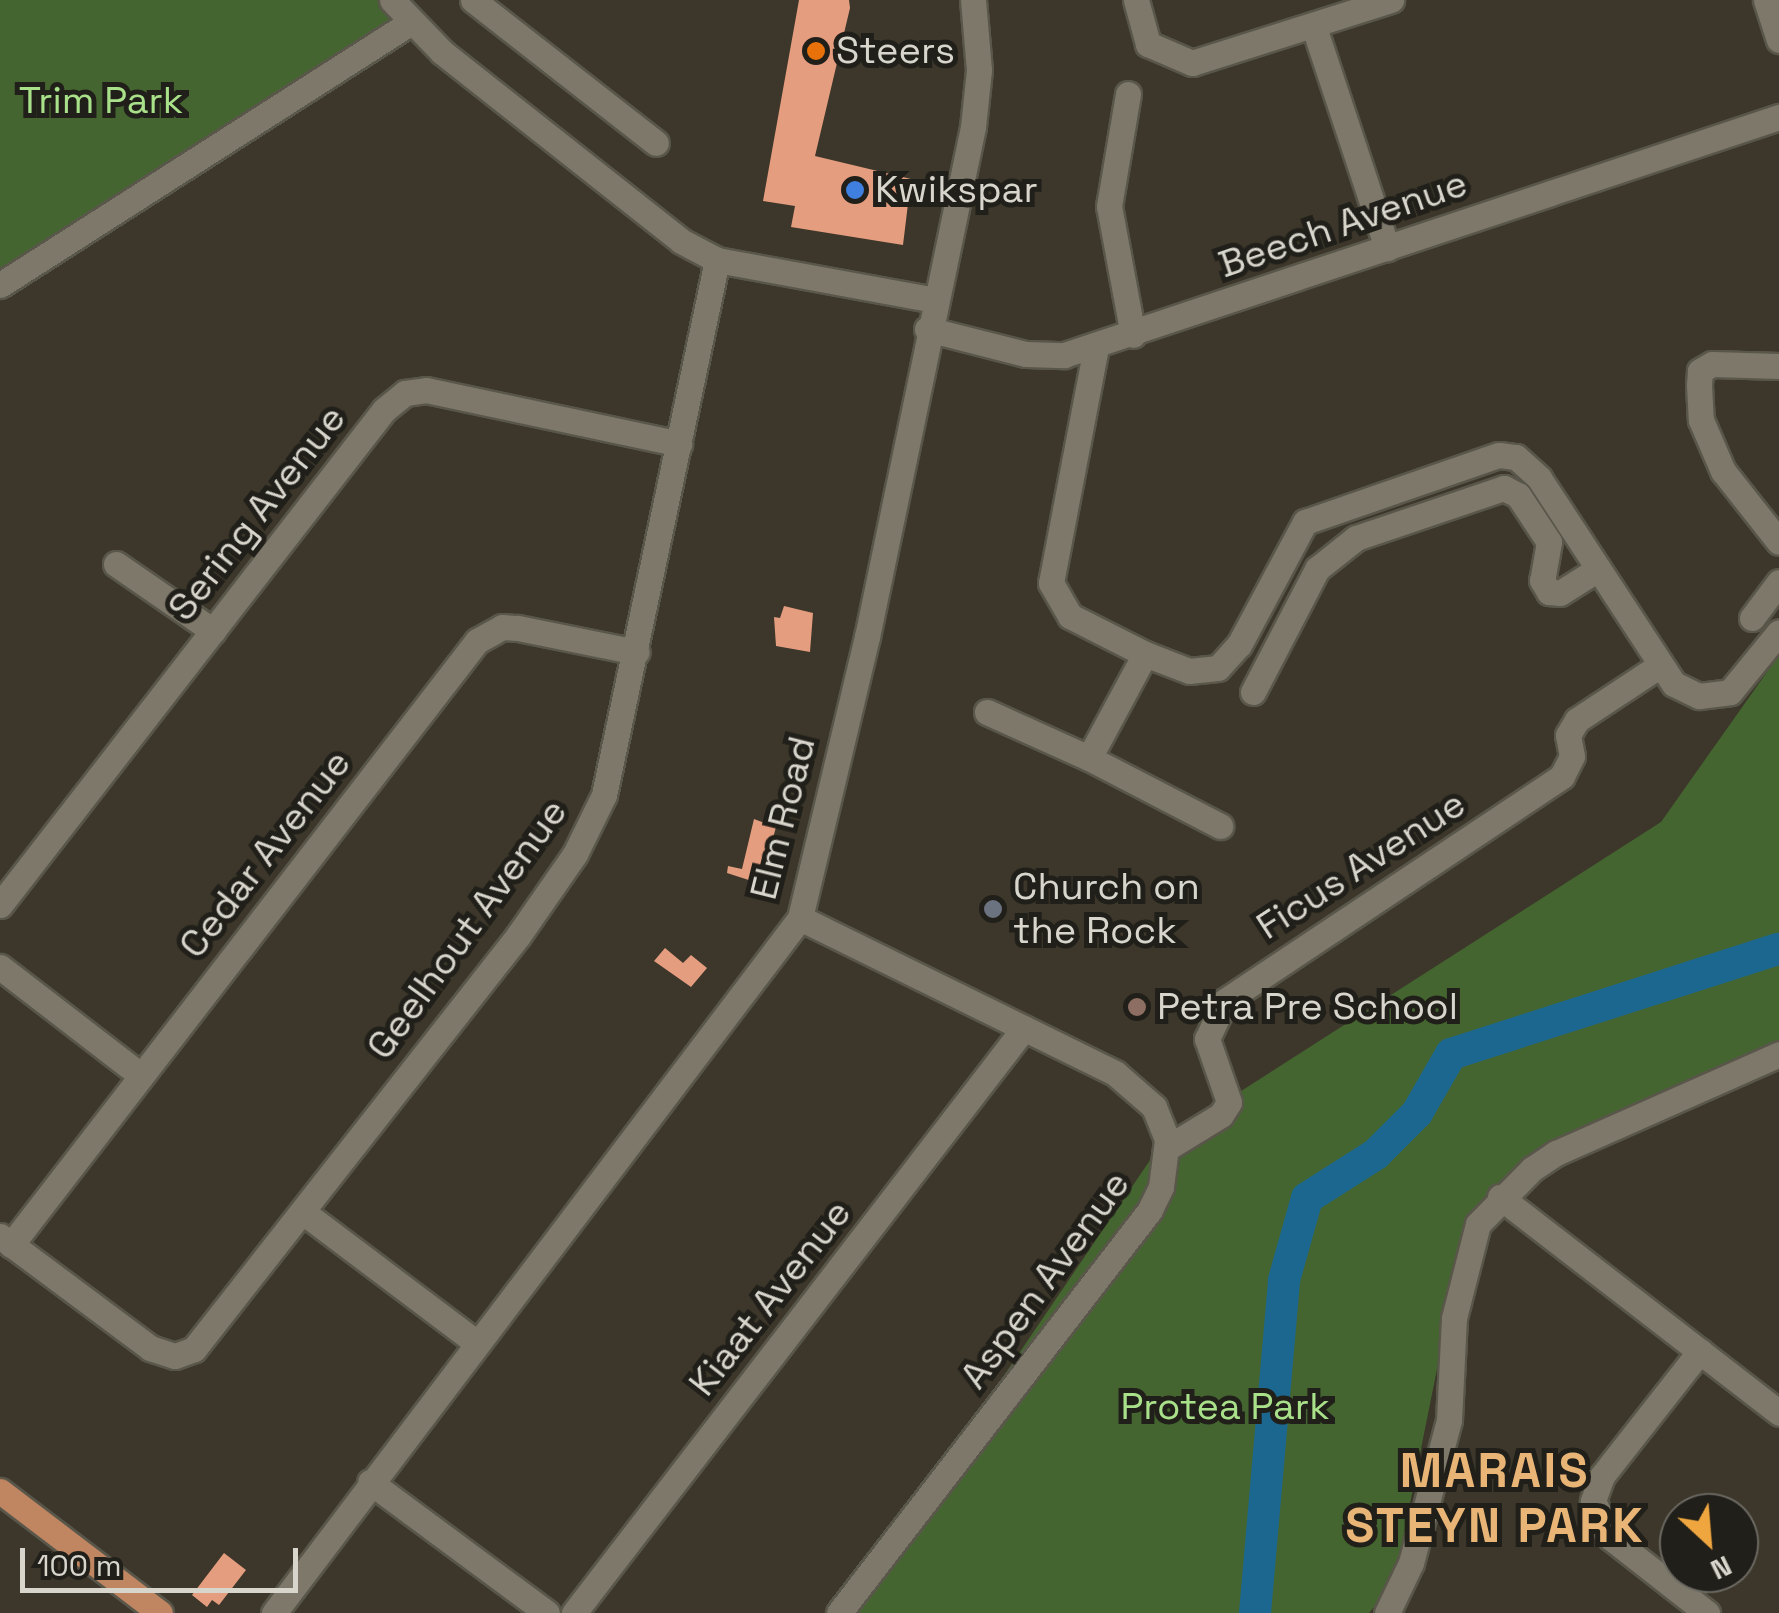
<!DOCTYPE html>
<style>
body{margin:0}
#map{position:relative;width:1779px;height:1613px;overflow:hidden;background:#3c372a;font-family:"Space Grotesk",sans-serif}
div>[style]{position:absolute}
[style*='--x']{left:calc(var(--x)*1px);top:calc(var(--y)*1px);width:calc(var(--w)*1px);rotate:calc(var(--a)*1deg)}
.green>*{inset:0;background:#446530}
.river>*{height:32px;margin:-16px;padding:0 16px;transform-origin:16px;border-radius:16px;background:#1c6790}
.building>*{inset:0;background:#e59d7f}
.roads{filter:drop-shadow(2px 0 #59564a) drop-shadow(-2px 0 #59564a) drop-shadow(0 2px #59564a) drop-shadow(0 -2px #59564a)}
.minor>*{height:25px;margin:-12.5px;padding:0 12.5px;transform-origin:12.5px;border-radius:12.5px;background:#7d7869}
.major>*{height:25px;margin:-12.5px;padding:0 12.5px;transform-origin:12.5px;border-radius:12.5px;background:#c08561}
.dots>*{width:28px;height:28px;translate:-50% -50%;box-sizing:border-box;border:5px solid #211f19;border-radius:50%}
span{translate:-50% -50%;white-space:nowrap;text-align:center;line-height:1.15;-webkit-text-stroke:10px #211f19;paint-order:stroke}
.poi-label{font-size:38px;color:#d8d5cd}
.left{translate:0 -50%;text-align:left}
.park-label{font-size:38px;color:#a9e08a}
.street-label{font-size:38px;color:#d8d5cd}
.district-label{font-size:48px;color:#e8b576;font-weight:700;letter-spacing:2.5px}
.north{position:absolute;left:1659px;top:1493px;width:100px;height:100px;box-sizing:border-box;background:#211f19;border:2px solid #6a6861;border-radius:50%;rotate:154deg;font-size:28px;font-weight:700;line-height:40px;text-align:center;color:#d8d5cd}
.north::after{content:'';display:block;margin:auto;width:35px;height:45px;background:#f0a63f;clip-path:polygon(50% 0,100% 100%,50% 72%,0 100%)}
.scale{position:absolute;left:20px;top:1548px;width:278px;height:45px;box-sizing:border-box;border:5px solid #d8d5cd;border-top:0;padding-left:12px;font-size:30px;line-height:35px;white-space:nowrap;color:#d8d5cd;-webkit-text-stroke:8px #211f19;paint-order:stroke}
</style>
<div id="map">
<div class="green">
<div style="clip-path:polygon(0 0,396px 0,410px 18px,0 288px)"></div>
<div style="clip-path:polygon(1779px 655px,1779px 1043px,1540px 1148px,1467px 1220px,1394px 1583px,1369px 1613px,843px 1613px,1163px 1141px,1661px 822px)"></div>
</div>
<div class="river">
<div style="--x:1255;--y:1613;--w:334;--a:-85"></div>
<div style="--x:1284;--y:1280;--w:85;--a:-74.3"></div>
<div style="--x:1307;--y:1198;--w:82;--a:-32.5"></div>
<div style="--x:1376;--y:1154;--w:58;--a:-45"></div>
<div style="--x:1417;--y:1113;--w:68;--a:-60"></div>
<div style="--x:1451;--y:1054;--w:344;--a:-17.8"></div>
</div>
<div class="building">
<div style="clip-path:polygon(799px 0,849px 0,850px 8px,815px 156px,911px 179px,903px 245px,791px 227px,795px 206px,763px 201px)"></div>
<div style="clip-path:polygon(784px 606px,813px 613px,810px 652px,776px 646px,774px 617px,780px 618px)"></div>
<div style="clip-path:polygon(754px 819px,776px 827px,761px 884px,727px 873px,728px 866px,742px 869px)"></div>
<div style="clip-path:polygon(665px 948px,683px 963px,691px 955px,707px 968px,691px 987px,654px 961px)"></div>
<div style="clip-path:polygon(224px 1553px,246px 1570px,219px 1605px,212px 1600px,207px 1607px,192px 1595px)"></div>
</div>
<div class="roads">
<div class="minor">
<div style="--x:392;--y:0;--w:72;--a:46.1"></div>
<div style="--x:442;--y:52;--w:305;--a:38.3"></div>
<div style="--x:681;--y:241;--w:41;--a:27.8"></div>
<div style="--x:717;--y:260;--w:221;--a:10.4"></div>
<div style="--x:473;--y:0;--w:232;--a:38"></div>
<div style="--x:1136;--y:0;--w:46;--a:74.7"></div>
<div style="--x:1148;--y:44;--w:48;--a:23.4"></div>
<div style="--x:1192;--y:63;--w:209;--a:-17.6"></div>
<div style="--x:1766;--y:0;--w:42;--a:72"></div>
<div style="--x:1314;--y:27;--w:233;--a:71.7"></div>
<div style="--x:1128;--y:94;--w:114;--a:99.6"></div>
<div style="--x:1109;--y:206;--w:131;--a:79.5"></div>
<div style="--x:0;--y:285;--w:488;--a:-32.6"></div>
<div style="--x:927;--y:329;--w:102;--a:14.2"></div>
<div style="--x:1026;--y:354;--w:38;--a:2"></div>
<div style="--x:1064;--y:355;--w:754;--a:-18.41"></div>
<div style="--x:1096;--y:347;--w:240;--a:100.8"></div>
<div style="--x:1051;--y:583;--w:38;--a:60"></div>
<div style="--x:1070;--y:616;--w:84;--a:26.9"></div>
<div style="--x:1145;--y:654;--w:47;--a:21.1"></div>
<div style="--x:1189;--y:671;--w:29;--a:-6"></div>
<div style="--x:1218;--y:668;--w:31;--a:-48"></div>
<div style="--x:1239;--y:645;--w:140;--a:-61.8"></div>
<div style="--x:1305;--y:522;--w:205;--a:-19.1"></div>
<div style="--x:1499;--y:455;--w:17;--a:7"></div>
<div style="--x:1516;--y:457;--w:31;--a:42"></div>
<div style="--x:1539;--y:478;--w:246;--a:56.8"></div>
<div style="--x:1674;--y:684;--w:28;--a:26"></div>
<div style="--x:1699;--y:696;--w:31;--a:-7"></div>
<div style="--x:1730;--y:692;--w:77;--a:-50.8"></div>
<div style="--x:1779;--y:366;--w:67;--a:-178.3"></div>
<div style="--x:1712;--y:364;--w:14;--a:150"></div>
<div style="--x:1700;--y:371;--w:14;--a:94"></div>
<div style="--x:1699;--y:385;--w:35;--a:87"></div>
<div style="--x:1701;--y:420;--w:56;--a:66.7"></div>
<div style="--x:1723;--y:471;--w:90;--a:51.7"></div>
<div style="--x:116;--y:564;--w:118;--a:34.6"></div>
<div style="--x:1752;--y:618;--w:45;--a:-53.1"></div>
<div style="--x:1253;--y:692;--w:139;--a:-62.5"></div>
<div style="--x:1317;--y:569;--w:50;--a:-38.5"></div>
<div style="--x:1356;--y:538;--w:156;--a:-18.7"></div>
<div style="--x:1504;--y:488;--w:16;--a:27"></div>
<div style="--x:1518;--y:495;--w:56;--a:56.6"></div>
<div style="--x:1549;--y:542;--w:39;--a:100"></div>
<div style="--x:1542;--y:580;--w:14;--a:60"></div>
<div style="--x:1549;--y:592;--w:11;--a:5"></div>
<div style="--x:1560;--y:593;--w:45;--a:-32.3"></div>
<div style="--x:987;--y:712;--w:112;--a:24.3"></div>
<div style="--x:1089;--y:758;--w:118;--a:-61.7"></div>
<div style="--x:1089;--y:758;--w:148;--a:27.4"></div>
<div style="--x:0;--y:905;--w:626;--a:-52.2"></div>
<div style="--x:384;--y:410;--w:27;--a:-39"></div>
<div style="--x:405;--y:393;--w:21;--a:-8"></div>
<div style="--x:426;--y:390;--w:259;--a:12"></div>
<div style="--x:800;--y:918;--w:351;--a:26.2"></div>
<div style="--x:1115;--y:1073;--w:52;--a:41.1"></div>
<div style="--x:1154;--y:1107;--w:35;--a:68"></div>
<div style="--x:1167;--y:1140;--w:47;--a:97.3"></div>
<div style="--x:1161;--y:1187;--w:25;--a:116"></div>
<div style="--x:1150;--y:1210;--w:509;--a:127.66"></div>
<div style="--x:0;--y:967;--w:177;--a:37.6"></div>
<div style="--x:1167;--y:1148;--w:63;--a:-31.4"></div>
<div style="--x:1221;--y:1115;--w:15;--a:-58"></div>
<div style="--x:1229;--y:1102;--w:67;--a:-109.2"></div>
<div style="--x:1207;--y:1039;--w:42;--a:-64.7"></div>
<div style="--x:1225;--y:1001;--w:405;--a:-33.7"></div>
<div style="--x:1562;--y:776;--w:22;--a:-63"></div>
<div style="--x:1572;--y:756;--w:21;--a:-101"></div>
<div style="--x:1568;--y:735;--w:17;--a:-59"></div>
<div style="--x:1577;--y:720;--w:98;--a:-33.4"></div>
<div style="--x:1500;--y:1197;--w:353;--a:37.7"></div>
<div style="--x:303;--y:1212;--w:218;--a:37"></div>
<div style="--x:0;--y:1236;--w:187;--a:36.7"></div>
<div style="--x:150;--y:1348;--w:26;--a:18"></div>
<div style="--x:175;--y:1356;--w:20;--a:-20"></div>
<div style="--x:194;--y:1349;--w:525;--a:-51.89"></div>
<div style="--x:518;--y:936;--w:100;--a:-55.2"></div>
<div style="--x:575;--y:854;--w:66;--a:-63.8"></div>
<div style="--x:604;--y:795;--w:547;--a:-78.07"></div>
<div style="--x:11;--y:1245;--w:763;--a:-52.35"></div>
<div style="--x:477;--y:641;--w:29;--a:-29"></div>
<div style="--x:502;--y:627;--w:16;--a:4"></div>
<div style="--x:518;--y:628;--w:121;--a:11.4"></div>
<div style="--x:1700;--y:1351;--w:159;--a:128.1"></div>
<div style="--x:1602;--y:1476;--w:27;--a:110"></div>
<div style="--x:1593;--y:1501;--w:41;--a:64.1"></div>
<div style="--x:1611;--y:1538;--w:122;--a:38"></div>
<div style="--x:370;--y:1482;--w:220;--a:36.5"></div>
<div style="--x:274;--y:1613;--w:872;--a:-52.88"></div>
<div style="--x:800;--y:918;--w:289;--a:-76.6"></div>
<div style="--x:867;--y:637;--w:521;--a:-78.26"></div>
<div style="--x:973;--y:127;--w:57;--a:-84"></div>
<div style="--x:979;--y:70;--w:70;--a:-94.9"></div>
<div style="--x:574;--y:1613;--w:738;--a:-52.43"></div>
<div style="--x:1387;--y:1613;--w:55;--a:-64.4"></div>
<div style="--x:1411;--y:1563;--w:148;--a:-75.1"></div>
<div style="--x:1449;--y:1420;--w:102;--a:-87.2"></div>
<div style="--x:1454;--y:1318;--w:97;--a:-75.7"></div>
<div style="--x:1478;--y:1224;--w:77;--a:-45.5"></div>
<div style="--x:1532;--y:1169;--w:29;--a:-34"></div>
<div style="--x:1556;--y:1153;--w:244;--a:-23.9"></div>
</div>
<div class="major">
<div style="--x:0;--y:1491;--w:201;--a:37.3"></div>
</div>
</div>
<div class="dots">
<div style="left:816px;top:51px;background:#e8710a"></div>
<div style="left:855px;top:190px;background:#3f7fe0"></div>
<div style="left:993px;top:909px;background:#6b7280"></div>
<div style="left:1137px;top:1007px;background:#8d6e63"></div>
</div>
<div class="poi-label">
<span class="left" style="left:836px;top:51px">Steers</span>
<span class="left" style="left:875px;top:190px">Kwikspar</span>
<span class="left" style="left:1013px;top:909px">Church on<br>the Rock</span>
<span class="left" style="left:1157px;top:1007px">Petra Pre School</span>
</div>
<div class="park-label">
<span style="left:101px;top:101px">Trim Park</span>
<span style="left:1225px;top:1407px">Protea Park</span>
</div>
<div class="street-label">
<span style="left:1343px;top:224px;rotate:-19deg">Beech Avenue</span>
<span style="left:257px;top:513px;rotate:-52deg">Sering Avenue</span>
<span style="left:783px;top:818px;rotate:-76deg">Elm Road</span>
<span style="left:265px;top:854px;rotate:-52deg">Cedar Avenue</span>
<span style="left:1361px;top:865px;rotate:-33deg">Ficus Avenue</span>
<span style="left:467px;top:929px;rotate:-54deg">Geelhout Avenue</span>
<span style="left:1045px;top:1280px;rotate:-54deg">Aspen Avenue</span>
<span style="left:770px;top:1298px;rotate:-52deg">Kiaat Avenue</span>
</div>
<div class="district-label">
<span style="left:1495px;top:1498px">MARAIS<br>STEYN PARK</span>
</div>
<div class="north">N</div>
<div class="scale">100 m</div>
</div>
